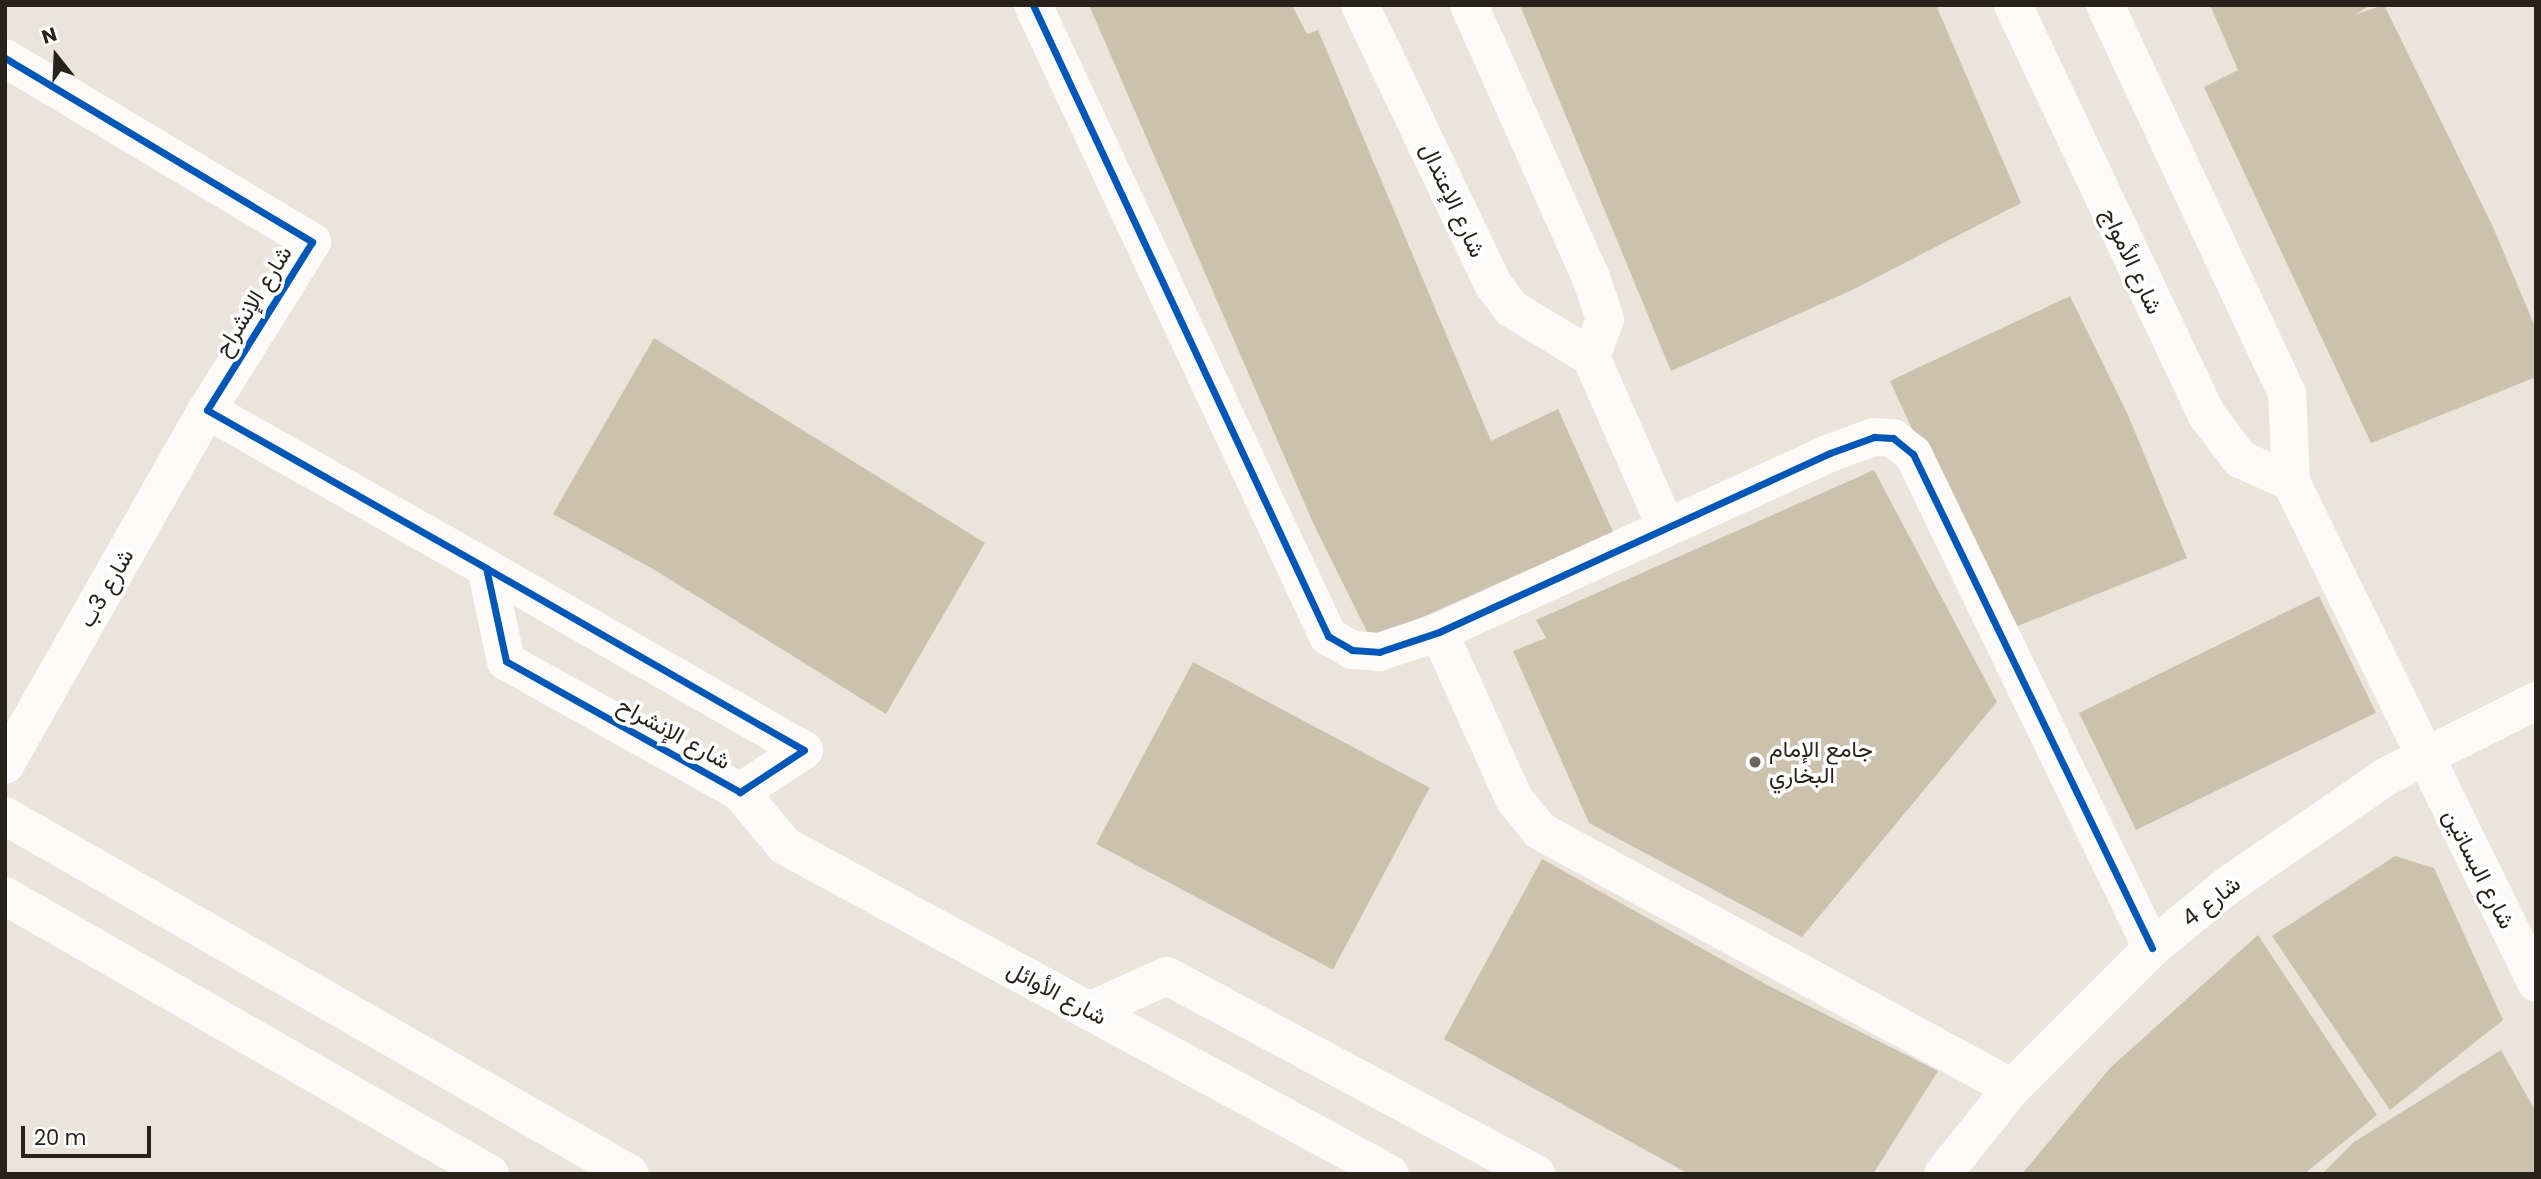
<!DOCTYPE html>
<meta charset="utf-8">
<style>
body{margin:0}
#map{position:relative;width:2541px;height:1179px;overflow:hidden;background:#eae4da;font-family:Poppins,Vazirmatn,sans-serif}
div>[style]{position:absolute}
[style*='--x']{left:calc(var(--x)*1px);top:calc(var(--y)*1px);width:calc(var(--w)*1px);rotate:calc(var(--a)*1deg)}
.building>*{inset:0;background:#ccc1ad;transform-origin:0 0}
.minor>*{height:38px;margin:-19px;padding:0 19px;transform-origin:19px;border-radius:19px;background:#fcfbf9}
.cycleway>*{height:7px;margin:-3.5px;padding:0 3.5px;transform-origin:3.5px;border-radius:3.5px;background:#0057b8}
.dots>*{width:19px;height:19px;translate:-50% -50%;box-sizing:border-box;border:4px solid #fff;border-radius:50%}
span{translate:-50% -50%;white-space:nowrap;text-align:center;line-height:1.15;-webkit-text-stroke:7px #fff;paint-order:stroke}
.street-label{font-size:23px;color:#27231b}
.poi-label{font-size:23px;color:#27231b}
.left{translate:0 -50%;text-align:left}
.frame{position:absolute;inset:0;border:7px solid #27231b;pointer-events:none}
.north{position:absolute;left:21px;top:21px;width:70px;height:70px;-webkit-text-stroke:5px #fff;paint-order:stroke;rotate:342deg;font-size:19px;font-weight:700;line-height:28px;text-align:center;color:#27231b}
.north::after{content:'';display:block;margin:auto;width:24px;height:32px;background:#27231b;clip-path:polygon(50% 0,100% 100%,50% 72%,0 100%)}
.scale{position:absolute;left:21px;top:1126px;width:130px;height:32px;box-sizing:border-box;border:4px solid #27231b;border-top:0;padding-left:9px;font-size:21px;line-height:24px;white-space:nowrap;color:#27231b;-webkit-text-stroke:5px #fff;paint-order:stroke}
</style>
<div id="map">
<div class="building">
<div style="clip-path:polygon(1089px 5px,1292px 5px,1307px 34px,1318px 30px,1491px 441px,1558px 409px,1613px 532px,1371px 640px,1314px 525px)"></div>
<div style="clip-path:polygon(1520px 5px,1936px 5px,2021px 203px,1852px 290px,1671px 371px)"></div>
<div style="clip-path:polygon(2210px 5px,2371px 5px,2354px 15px,2384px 5px,2493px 227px,2536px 329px,2536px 377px,2371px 443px,2204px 87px,2238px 70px)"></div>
<div style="clip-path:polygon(2070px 296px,2128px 415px,2187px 558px,2005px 631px,1890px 381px)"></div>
<div style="clip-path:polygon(654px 338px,985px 543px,886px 714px,653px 569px,553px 514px)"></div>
<div style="clip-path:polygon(1874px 470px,1997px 702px,1802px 937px,1589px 823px,1513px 651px,1546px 638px,1536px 620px)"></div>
<div style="left:2319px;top:596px;width:130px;height:267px;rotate:64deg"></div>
<div style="left:1193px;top:662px;width:268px;height:206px;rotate:28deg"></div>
<div style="clip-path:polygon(2395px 856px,2434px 868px,2503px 1020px,2390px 1110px,2272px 936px)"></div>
<div style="clip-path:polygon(1542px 859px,1769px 986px,1938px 1071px,1873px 1174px,1689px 1174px,1444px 1039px)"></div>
<div style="clip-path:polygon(2258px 935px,2377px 1115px,2304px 1174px,2022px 1174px,2110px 1068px)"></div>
<div style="clip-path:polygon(2501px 1050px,2536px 1112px,2536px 1174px,2322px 1174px,2354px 1142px)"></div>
</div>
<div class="minor">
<div style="--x:1033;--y:5;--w:697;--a:64.94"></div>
<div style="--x:1328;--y:636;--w:28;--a:30"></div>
<div style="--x:1352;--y:650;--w:27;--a:4"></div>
<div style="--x:1379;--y:652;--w:63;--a:-18.4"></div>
<div style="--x:1439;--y:632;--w:430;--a:-24.6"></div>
<div style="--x:1830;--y:453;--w:47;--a:-20"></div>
<div style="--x:1874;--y:437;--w:19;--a:3"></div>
<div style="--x:1893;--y:438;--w:26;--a:39"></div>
<div style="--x:1913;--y:454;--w:549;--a:64.18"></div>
<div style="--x:1360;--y:5;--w:309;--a:64.5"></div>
<div style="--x:1493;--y:284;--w:31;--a:53"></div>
<div style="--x:1512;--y:309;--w:92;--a:31.3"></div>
<div style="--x:1591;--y:357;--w:184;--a:66.2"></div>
<div style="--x:1469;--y:5;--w:299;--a:65.9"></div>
<div style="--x:1591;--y:278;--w:43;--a:71.1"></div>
<div style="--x:1605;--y:319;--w:40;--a:110.2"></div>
<div style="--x:2013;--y:5;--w:454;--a:64.7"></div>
<div style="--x:2207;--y:415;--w:55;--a:53.1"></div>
<div style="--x:2240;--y:459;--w:56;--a:24.3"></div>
<div style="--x:2105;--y:5;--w:429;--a:64.9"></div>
<div style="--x:2287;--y:393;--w:89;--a:87.4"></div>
<div style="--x:2291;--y:482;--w:557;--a:63.9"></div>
<div style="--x:5;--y:58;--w:358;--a:30.9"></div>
<div style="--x:312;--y:242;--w:198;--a:122"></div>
<div style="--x:207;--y:410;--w:321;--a:29.5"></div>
<div style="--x:486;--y:568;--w:366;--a:29.8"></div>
<div style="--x:804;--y:750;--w:77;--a:146.7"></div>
<div style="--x:740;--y:792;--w:268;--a:-150.8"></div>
<div style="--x:506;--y:661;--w:95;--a:-102.1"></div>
<div style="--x:1439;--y:632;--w:183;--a:65.8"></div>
<div style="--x:1514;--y:799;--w:41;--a:50.9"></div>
<div style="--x:1540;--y:831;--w:537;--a:28.57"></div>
<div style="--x:5;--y:765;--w:408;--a:-60.4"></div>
<div style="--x:740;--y:792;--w:70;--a:50.2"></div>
<div style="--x:785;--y:846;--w:688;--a:28.46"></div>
<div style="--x:5;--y:816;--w:720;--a:29.8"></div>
<div style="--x:5;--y:896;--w:559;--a:29.82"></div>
<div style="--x:1089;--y:1011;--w:85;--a:-24.2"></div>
<div style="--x:1167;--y:976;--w:419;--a:28.2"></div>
<div style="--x:1943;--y:1174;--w:110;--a:-51.3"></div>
<div style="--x:2012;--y:1088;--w:198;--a:-45"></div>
<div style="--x:2152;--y:948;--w:97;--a:-39.6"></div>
<div style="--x:2227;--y:886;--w:194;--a:-34.5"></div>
<div style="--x:2387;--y:776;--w:167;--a:-26.7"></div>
</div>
<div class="cycleway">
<div style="--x:1033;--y:5;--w:697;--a:64.94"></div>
<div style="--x:1328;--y:636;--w:28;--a:30"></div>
<div style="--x:1352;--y:650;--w:27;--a:4"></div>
<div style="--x:1379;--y:652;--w:63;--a:-18.4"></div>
<div style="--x:1439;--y:632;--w:430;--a:-24.6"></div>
<div style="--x:1830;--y:453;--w:47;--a:-20"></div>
<div style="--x:1874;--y:437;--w:19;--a:3"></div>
<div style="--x:1893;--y:438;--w:26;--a:39"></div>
<div style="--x:1913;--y:454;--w:549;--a:64.18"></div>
<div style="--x:5;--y:58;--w:358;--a:30.9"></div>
<div style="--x:312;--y:242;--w:198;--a:122"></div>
<div style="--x:207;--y:410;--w:321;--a:29.5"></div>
<div style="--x:486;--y:568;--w:366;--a:29.8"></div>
<div style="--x:804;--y:750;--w:77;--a:146.7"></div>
<div style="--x:740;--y:792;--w:268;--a:-150.8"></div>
<div style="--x:506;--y:661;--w:95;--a:-102.1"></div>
</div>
<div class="dots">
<div style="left:1755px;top:762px;background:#6b675e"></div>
</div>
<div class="street-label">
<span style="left:1453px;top:200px;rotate:65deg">شارع الإعتدال</span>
<span style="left:2132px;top:261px;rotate:65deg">شارع الأمواج</span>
<span style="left:253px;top:301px;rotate:-58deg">شارع الإنشراح</span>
<span style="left:106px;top:588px;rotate:-60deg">شارع 3ب</span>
<span style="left:674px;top:733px;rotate:29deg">شارع الإنشراح</span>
<span style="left:2479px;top:869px;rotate:63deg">شارع البساتين</span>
<span style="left:2211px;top:901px;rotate:-38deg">شارع 4</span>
<span style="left:1057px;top:993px;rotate:28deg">شارع الأوائل</span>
</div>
<div class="poi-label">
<span class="left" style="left:1769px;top:762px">جامع الإمام<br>البخاري</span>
</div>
<div class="frame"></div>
<div class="north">N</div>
<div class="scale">20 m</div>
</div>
